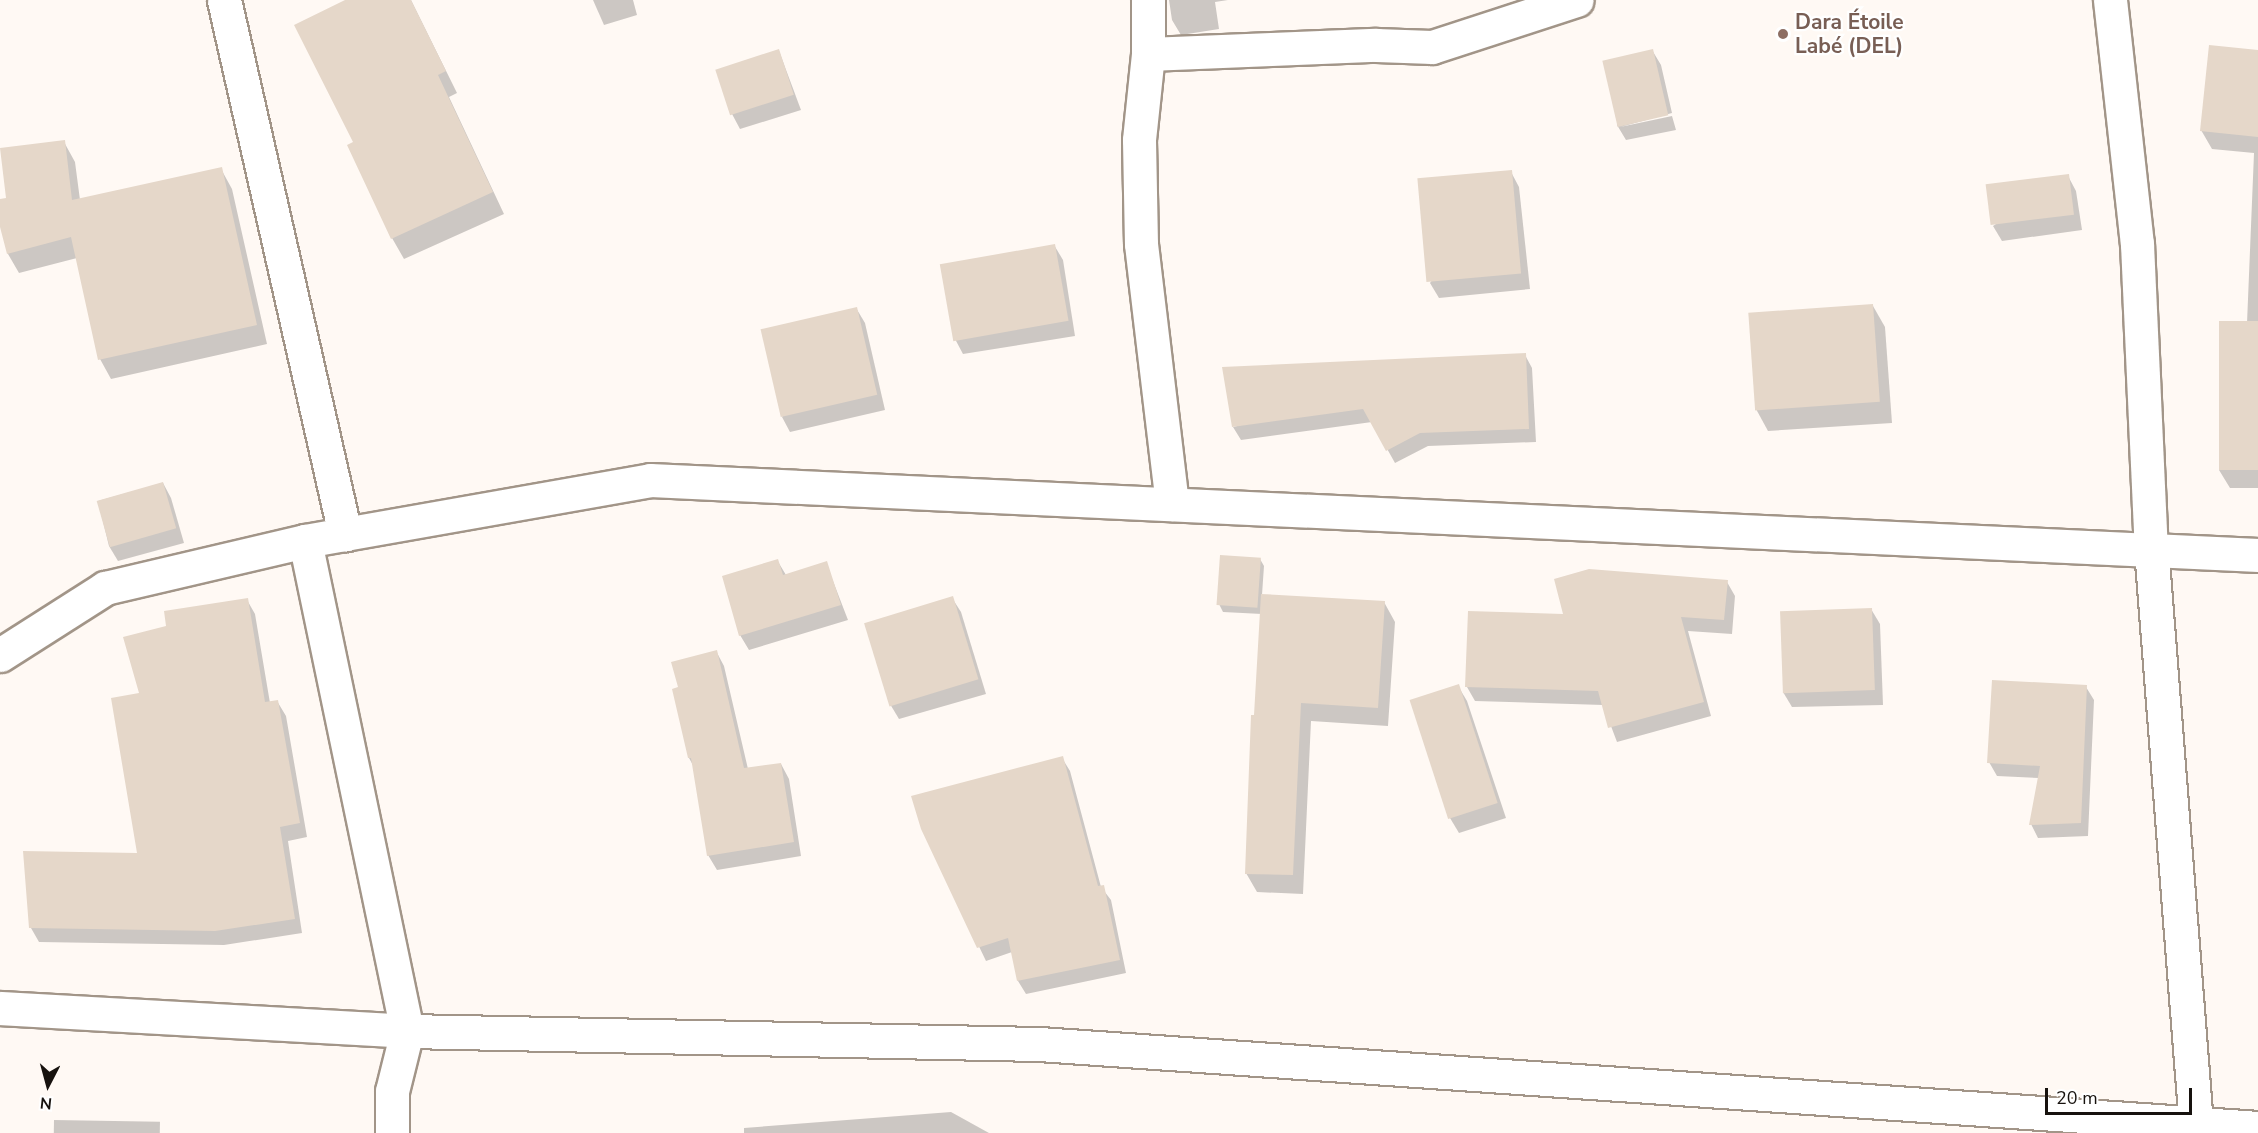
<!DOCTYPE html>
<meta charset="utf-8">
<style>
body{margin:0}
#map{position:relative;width:2258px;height:1133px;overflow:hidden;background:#fff9f4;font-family:"Nunito Sans",sans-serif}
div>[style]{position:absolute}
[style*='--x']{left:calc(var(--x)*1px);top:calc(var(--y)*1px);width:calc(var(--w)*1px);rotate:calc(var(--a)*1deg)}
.shadow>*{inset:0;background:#0003;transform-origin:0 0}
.building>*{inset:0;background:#e5d7c9;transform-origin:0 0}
.roads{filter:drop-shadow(2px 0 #a29588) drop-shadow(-2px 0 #a29588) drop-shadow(0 2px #a29588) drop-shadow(0 -2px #a29588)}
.street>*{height:33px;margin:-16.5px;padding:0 16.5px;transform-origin:16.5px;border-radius:16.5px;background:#fff}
.dots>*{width:16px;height:16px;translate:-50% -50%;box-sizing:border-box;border:3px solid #fff;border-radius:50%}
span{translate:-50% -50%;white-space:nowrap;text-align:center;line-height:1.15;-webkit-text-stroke:4.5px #fff;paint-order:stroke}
.education-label{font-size:21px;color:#785e54;font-weight:700}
.left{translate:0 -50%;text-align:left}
.north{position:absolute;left:18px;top:1055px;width:60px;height:60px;-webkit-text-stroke:4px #fff;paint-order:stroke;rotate:186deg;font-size:16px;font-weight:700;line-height:24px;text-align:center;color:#17120e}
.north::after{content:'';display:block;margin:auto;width:21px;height:27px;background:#17120e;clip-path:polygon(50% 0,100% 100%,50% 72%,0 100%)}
.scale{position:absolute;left:2045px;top:1088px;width:147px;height:27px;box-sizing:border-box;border:3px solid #17120e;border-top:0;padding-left:8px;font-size:18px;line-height:21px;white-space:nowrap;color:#17120e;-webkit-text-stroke:4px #fff;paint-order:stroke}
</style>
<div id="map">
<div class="shadow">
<div style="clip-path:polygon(348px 0,411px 0,457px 93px,449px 97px,504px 214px,404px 259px,392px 238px)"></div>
<div style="clip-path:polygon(593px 0,633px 0,637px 15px,604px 25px)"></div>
<div style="clip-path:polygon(1169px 0,1228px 0,1215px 2px,1219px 29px,1181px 35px,1172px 20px)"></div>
<div style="clip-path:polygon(1652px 50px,1661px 65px,1672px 113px,1620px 127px,1672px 116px,1676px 130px,1626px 140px,1617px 125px)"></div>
<div style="clip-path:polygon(779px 51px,801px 110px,740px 129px,732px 114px)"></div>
<div style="clip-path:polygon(2258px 51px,2258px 488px,2230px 488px,2219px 470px,2247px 323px,2254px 153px,2212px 149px,2201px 130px)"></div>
<div style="clip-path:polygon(64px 142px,75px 162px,80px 200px,221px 169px,232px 189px,267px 344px,111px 379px,100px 359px,77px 258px,19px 273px,8px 254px,0 221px,0 201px,8px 199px)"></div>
<div style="clip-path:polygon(1511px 172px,1519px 187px,1530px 289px,1439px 298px,1430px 283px)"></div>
<div style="clip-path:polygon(2068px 176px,2076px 191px,2082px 230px,2002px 241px,1993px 226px)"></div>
<div style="clip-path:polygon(1054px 245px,1063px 260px,1075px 336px,963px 354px,955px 339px)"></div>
<div style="clip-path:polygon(1873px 306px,1885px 327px,1892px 423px,1768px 431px,1756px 409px)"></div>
<div style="clip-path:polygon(856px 308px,865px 323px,885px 410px,790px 432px,782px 417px)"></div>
<div style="clip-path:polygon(1525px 355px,1532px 368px,1536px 442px,1428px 446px,1395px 463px,1372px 422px,1241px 440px,1233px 427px)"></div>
<div style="clip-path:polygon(163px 483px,171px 498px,184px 543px,118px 561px,109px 546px,98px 501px)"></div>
<div style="clip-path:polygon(1260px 559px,1264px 566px,1262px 595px,1384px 602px,1395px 622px,1388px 726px,1311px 721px,1303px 894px,1257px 892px,1246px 873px,1262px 614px,1223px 612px,1219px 604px)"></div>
<div style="clip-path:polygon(777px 560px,786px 575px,826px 563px,848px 620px,749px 650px,740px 635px)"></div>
<div style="clip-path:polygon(1727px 582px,1735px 596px,1732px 634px,1688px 631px,1711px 716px,1617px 742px,1603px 705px,1475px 701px,1467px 687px,1566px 616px)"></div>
<div style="clip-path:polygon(952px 598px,961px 612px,986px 694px,899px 719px,890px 704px)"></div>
<div style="clip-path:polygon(247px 600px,255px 614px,270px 703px,277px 701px,286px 716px,307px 837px,288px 841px,302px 933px,224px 945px,39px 942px,31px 928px,139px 854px,141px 694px,168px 627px)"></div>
<div style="clip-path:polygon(1871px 609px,1880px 624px,1883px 705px,1792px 707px,1783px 692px)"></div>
<div style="clip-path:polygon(716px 651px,724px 666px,748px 769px,781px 764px,789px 779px,801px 856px,717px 870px,708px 855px,694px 767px,689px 758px)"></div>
<div style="clip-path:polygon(1458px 686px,1467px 701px,1506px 818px,1459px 833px,1450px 818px)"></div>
<div style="clip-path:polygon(2086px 687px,2094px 700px,2088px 836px,2038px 838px,2031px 824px,2039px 778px,1997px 776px,1989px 762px)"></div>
<div style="clip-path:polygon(1062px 758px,1070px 771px,1101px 887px,1111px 900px,1126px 973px,1026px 994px,1018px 981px,1012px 952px,986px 961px,922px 828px)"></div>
<div style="clip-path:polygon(951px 1112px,989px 1133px,744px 1133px,744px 1128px)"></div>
<div style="left:54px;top:1120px;width:106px;height:13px;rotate:1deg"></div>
</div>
<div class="building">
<div style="clip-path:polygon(345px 0,411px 0,446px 71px,438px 75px,493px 192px,391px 239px,347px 145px,353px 142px,294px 25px)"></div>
<div style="clip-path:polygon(2209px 45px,2258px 50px,2258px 137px,2200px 131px)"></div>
<div style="left:779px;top:49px;width:48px;height:67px;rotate:72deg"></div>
<div style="left:1653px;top:49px;width:68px;height:52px;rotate:77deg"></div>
<div style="clip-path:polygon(65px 140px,72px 200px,222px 167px,257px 325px,98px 360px,71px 237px,7px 254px,0 227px,0 199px,6px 198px,0 148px)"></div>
<div style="left:1512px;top:170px;width:104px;height:95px;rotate:85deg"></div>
<div style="left:2069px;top:174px;width:41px;height:84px;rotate:83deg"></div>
<div style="left:1055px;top:244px;width:78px;height:117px;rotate:80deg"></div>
<div style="left:1873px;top:304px;width:98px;height:125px;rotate:86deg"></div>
<div style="left:857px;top:307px;width:90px;height:99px;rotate:77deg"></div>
<div style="left:2258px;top:321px;width:149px;height:39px;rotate:90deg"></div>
<div style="clip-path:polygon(1526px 353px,1529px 429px,1420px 433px,1386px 451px,1363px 409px,1232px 427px,1222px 367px)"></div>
<div style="left:163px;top:482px;width:48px;height:69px;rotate:74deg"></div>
<div style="left:1220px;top:555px;width:41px;height:50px;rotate:4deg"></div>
<div style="clip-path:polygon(778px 559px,783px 575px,827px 561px,841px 605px,739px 636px,722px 576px)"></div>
<div style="clip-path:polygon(1589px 569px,1728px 580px,1724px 620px,1681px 617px,1704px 702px,1608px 728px,1598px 691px,1465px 687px,1468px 611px,1563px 614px,1554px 579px)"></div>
<div style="clip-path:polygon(1261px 594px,1385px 601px,1378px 708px,1301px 703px,1293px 875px,1245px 874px,1251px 715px,1254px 715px)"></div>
<div style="left:953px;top:596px;width:87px;height:93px;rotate:73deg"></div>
<div style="clip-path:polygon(248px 598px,265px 702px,278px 700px,300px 823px,280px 827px,295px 919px,215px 931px,29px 928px,23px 851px,137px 853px,111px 698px,139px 693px,123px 637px,166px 626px,164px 611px)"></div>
<div style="left:1872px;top:608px;width:82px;height:92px;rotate:88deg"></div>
<div style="clip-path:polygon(717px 650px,744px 768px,781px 763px,794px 842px,707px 856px,691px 758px,688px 758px,672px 689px,678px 687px,671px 662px)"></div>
<div style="clip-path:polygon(1992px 680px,2087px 685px,2081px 823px,2029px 825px,2040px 766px,1987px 763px)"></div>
<div style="left:1459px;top:684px;width:125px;height:52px;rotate:72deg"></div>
<div style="clip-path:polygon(1063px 756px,1098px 886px,1104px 885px,1120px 960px,1017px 981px,1008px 938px,977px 948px,921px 829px,911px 796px)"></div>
</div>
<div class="roads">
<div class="street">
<div style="--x:224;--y:0;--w:548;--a:77.23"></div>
<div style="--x:1148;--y:0;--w:54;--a:90"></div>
<div style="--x:1148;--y:54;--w:86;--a:96"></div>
<div style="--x:1139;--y:140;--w:104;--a:88.9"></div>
<div style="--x:1141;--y:244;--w:262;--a:83.2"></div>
<div style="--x:2110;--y:0;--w:245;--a:83.7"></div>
<div style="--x:2137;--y:244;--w:304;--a:87.4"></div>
<div style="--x:2151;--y:548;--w:579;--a:85.54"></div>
<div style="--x:1148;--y:54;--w:228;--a:-2.3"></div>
<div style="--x:1376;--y:45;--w:56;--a:2"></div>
<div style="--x:1432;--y:47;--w:152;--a:-18"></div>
<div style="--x:305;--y:541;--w:501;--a:78.24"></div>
<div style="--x:407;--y:1031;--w:62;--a:104"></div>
<div style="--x:392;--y:1091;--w:42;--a:90"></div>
<div style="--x:0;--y:655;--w:125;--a:-32.5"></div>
<div style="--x:105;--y:588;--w:205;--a:-13.2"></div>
<div style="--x:305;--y:541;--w:350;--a:-10"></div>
<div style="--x:650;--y:480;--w:1610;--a:2.67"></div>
<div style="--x:0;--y:1008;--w:408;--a:3.2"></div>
<div style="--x:407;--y:1031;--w:632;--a:1.18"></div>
<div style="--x:1039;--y:1044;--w:1222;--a:3.94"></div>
</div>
</div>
<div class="dots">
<div style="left:1783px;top:34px;background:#8d6e63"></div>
</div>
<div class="education-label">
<span class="left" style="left:1795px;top:34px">Dara Étoile<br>Labé (DEL)</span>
</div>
<div class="north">N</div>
<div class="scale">20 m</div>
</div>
